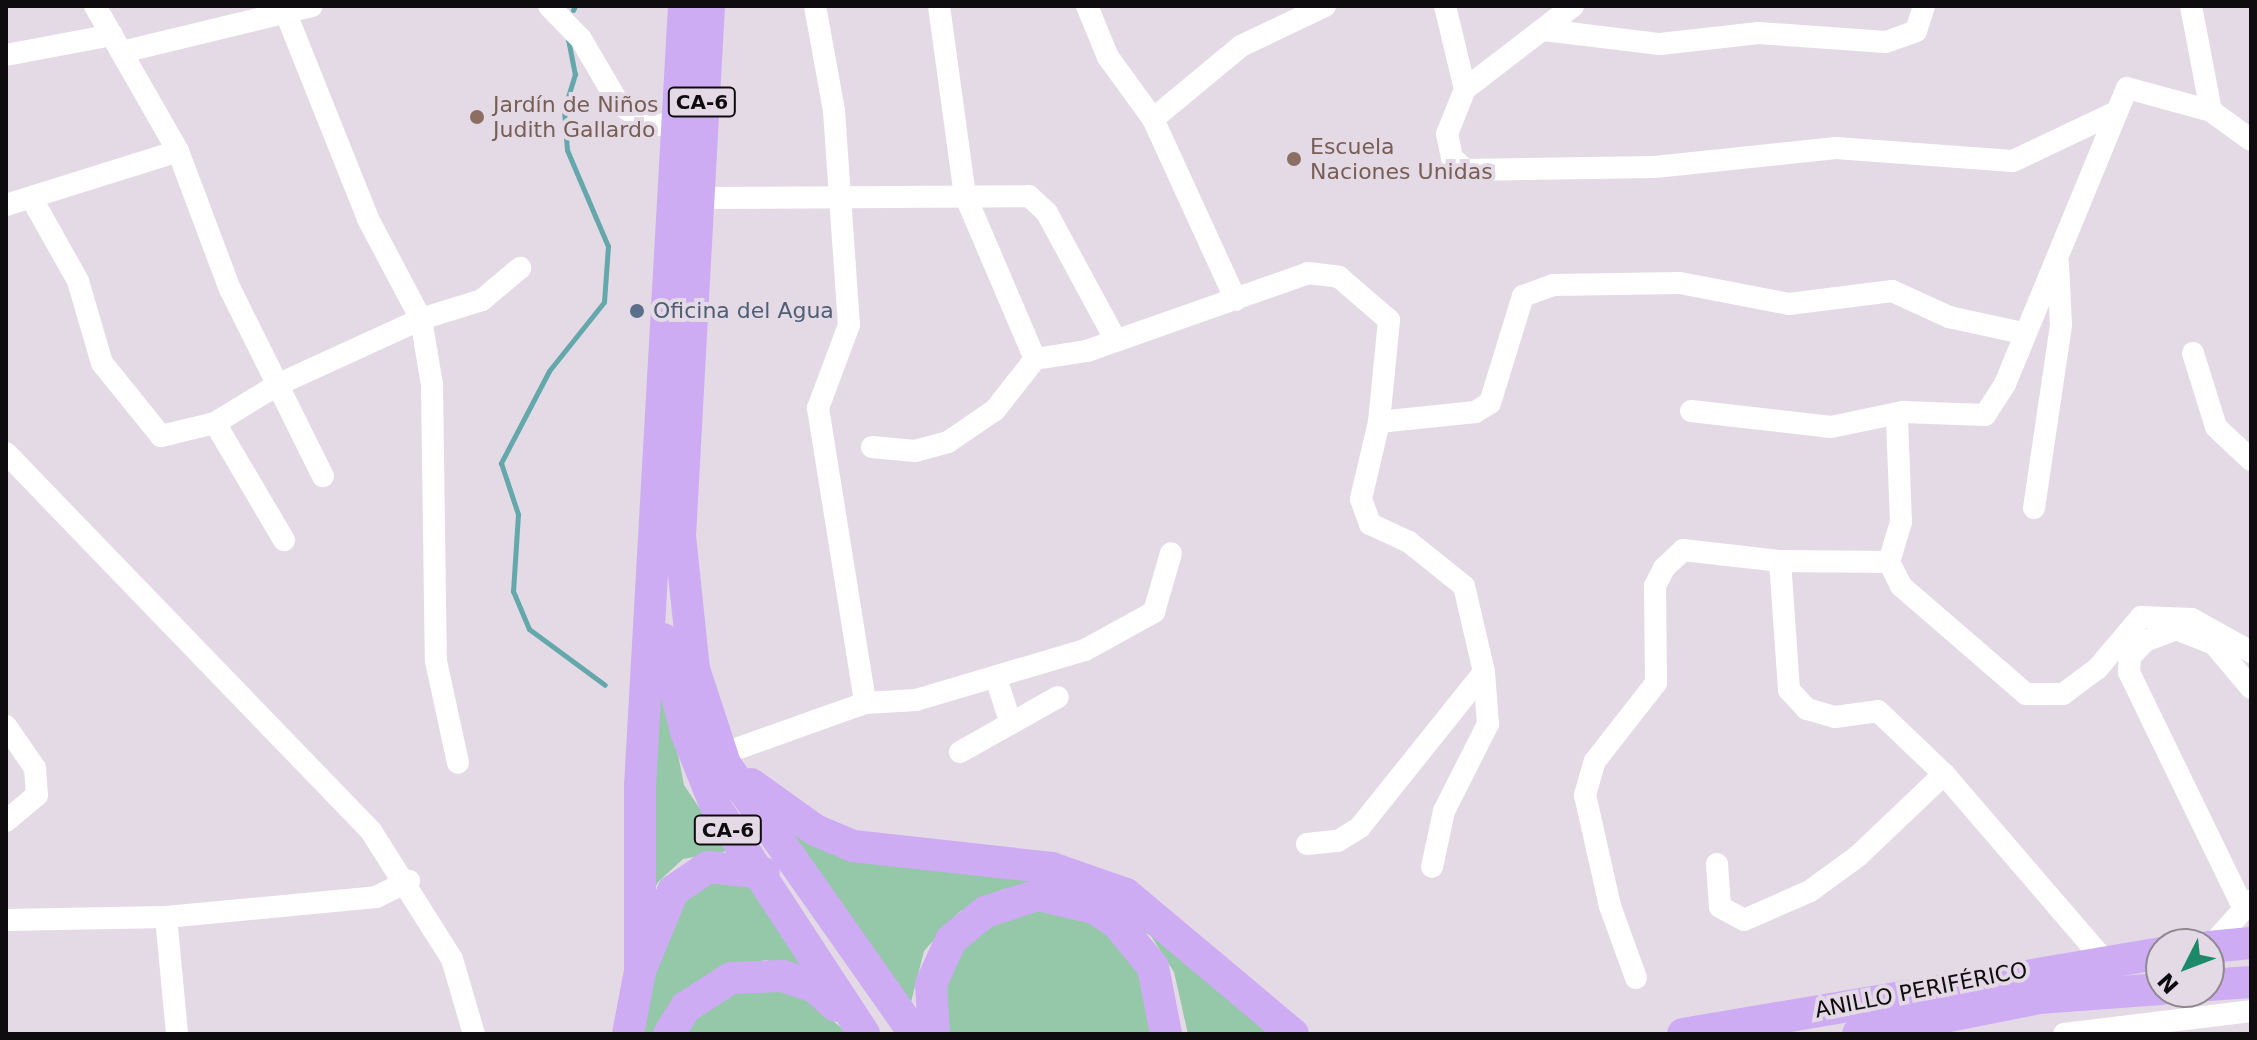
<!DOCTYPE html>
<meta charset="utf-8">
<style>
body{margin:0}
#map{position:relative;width:2257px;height:1040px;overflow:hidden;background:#e4dae5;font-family:"DejaVu Sans",sans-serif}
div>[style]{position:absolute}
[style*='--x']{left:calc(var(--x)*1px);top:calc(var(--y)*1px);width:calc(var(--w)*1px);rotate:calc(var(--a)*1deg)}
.green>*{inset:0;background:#95c7a9}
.stream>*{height:5px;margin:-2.5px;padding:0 2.5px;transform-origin:2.5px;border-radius:2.5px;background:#64a8ab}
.minor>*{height:22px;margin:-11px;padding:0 11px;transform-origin:11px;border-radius:11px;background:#fff}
.highway>*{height:32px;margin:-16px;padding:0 16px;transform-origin:16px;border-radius:16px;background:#ceacf3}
.dots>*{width:22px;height:22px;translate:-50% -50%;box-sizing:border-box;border:4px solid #e4dae5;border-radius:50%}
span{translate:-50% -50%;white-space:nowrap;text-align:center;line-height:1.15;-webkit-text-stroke:8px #e4dae5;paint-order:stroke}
.shield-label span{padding:2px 6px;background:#e4dae5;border:2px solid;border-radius:6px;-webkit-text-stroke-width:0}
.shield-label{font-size:20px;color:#0f0c0f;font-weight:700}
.education-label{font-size:22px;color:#785e54}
.left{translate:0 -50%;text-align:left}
.service-label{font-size:22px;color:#4e5e75}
.street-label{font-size:22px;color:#0f0c0f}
.frame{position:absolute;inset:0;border:8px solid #0f0c0f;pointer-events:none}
.north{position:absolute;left:2145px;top:928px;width:80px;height:80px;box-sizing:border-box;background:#e4dae5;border:2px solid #8f888f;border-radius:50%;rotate:228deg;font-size:22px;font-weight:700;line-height:32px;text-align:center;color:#0f0c0f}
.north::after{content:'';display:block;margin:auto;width:28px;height:36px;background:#1c8a69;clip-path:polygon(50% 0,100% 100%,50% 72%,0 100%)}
</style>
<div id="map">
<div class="green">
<div style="clip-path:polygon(665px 688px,684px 785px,728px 851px,683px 859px,658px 882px,643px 911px,656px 691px)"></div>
<div style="clip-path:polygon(774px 816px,1010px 871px,1121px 907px,1272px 1034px,1188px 1034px,1174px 972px,1151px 936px,1115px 913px,1040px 886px,1003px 889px,959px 912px,924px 951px,910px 1006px)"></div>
<div style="clip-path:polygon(741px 872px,820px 981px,767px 960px,726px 967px,654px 1034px,642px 1034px,661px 942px,687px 884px)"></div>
<div style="clip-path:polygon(1034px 910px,1081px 917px,1131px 949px,1158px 1034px,948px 1034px,940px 980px,977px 926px)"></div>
<div style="clip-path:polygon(794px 989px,849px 1034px,680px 1034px,722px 992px)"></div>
</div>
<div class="stream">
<div style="--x:573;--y:10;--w:4;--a:-63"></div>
<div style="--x:568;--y:39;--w:36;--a:79"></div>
<div style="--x:575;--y:74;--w:38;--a:107"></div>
<div style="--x:564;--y:110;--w:40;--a:85.7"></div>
<div style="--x:567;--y:150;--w:104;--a:66.9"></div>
<div style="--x:608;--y:246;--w:56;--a:94.1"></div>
<div style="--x:604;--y:302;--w:88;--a:128.6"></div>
<div style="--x:549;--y:371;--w:104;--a:117.6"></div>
<div style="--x:501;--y:463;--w:54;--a:71.6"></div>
<div style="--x:518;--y:514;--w:77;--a:93.7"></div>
<div style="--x:513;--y:591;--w:41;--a:67.2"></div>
<div style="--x:529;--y:629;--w:94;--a:36.4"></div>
</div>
<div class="minor">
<div style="--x:95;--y:6;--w:167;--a:60.2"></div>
<div style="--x:178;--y:151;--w:147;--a:69.4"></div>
<div style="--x:230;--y:289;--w:209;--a:63.6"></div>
<div style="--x:283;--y:6;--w:229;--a:68.2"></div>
<div style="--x:368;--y:219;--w:113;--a:62.1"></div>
<div style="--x:421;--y:319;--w:67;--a:80.5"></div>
<div style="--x:432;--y:385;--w:276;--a:89.2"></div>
<div style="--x:436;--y:661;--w:104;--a:77.8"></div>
<div style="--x:549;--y:6;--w:46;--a:45.9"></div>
<div style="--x:581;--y:39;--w:75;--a:59.7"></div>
<div style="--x:619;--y:104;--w:34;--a:34"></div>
<div style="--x:647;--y:123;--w:27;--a:8"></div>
<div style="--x:815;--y:6;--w:107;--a:79.7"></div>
<div style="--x:834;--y:111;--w:215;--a:86"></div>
<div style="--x:849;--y:325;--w:89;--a:110.5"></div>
<div style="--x:818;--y:408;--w:299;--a:80.9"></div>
<div style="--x:939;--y:6;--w:191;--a:82.2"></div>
<div style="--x:965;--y:195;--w:178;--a:66.9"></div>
<div style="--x:1087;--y:6;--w:55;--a:67.6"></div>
<div style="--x:1108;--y:57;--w:77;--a:54"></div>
<div style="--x:1153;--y:119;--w:199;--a:65.4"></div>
<div style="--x:1445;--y:6;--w:85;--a:76.5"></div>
<div style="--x:1465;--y:89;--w:48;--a:111.8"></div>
<div style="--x:1447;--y:134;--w:25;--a:78"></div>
<div style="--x:1452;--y:158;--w:18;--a:41"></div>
<div style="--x:1466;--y:170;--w:189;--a:-0.9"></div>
<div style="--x:1655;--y:167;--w:182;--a:-6"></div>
<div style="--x:1836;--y:148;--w:177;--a:4.2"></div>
<div style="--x:2013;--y:161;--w:114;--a:-25.4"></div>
<div style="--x:2191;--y:6;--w:107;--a:79.2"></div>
<div style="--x:1544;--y:30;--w:117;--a:6.9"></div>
<div style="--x:1660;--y:44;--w:99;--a:-6.4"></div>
<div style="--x:1758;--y:33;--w:128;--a:4"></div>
<div style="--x:1886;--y:42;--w:32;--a:-20"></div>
<div style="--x:1916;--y:31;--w:26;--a:-72"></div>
<div style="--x:122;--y:52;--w:195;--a:-13.6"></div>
<div style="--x:6;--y:55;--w:108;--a:-10.7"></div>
<div style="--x:1465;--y:89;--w:136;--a:-37.5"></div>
<div style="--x:1153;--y:119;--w:114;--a:-39.7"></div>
<div style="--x:1241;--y:46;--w:93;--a:-25.5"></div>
<div style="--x:694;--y:198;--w:335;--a:-0.3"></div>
<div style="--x:1029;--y:196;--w:25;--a:43"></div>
<div style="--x:1047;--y:213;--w:141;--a:61.6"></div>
<div style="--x:32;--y:199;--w:94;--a:60.7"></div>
<div style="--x:78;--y:281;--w:85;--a:73.7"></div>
<div style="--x:102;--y:363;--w:94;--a:51.1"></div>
<div style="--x:161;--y:436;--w:56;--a:-13.5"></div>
<div style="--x:215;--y:423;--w:73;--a:-31.5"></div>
<div style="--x:277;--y:385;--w:158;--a:-24.6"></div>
<div style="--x:421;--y:319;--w:64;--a:-17.3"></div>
<div style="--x:482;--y:300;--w:50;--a:-40.1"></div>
<div style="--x:6;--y:205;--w:180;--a:-17.4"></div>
<div style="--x:2193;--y:353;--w:77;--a:72.7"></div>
<div style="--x:2216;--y:427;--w:48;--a:43.3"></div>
<div style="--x:1691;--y:411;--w:141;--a:6.5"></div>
<div style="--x:1831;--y:427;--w:74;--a:-11.8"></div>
<div style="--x:1903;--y:412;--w:82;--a:2.1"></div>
<div style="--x:1985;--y:415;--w:37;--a:-57"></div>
<div style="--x:2005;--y:384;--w:320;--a:-67.6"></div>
<div style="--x:2127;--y:88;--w:87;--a:15.3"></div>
<div style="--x:2211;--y:111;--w:49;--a:35.9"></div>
<div style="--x:1897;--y:419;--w:103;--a:87.8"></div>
<div style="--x:1901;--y:522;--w:42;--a:106.7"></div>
<div style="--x:1889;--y:562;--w:27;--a:63"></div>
<div style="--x:1901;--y:586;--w:165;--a:40.8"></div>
<div style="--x:2026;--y:694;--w:37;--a:0"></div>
<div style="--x:2063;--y:694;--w:44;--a:-36.6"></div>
<div style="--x:2098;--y:668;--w:67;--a:-49.9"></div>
<div style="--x:2141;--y:617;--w:51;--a:2.2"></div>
<div style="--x:2192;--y:619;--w:68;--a:29.2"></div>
<div style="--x:1379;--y:422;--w:97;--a:-5.9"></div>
<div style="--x:1475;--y:412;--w:17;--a:-31"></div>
<div style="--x:1490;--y:403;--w:112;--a:-72.9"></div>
<div style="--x:1523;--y:296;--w:32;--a:-20"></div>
<div style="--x:1553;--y:285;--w:127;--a:-0.9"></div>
<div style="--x:1680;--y:283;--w:111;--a:10.9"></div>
<div style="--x:1789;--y:304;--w:104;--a:-7.2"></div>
<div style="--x:1892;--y:291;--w:63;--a:24.5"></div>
<div style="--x:1949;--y:317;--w:75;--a:12.4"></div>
<div style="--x:215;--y:423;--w:136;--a:59.5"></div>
<div style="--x:872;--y:447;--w:43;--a:5.3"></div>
<div style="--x:915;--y:451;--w:34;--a:-15"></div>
<div style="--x:948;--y:442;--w:57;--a:-34.2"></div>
<div style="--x:995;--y:410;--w:65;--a:-51.9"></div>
<div style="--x:1035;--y:359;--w:53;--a:-8.7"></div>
<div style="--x:1087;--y:351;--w:234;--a:-19.4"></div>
<div style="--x:1308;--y:273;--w:31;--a:7"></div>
<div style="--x:1339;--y:277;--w:66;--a:40.7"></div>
<div style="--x:1389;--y:320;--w:102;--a:95.6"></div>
<div style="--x:1379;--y:422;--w:79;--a:103.2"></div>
<div style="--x:1361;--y:499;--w:27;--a:70"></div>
<div style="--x:1370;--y:524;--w:43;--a:24.8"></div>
<div style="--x:1409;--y:542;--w:70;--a:38.7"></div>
<div style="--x:1464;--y:586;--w:88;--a:76.9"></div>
<div style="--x:1484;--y:672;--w:52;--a:85.6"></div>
<div style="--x:1488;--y:724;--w:97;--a:116.8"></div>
<div style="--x:1444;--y:811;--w:57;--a:102.1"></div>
<div style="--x:6;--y:453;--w:525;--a:46"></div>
<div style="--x:371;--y:831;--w:151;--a:57.7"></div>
<div style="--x:452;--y:959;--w:78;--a:73.7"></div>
<div style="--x:2034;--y:508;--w:185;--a:-81.6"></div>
<div style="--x:2061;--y:325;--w:62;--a:-92.8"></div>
<div style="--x:1780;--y:561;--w:129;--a:86"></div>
<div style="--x:1789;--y:690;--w:26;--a:47"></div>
<div style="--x:1807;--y:709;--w:29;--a:16"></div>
<div style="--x:1835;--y:717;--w:43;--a:-7.9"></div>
<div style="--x:1878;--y:711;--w:91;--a:43.7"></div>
<div style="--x:1944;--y:774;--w:245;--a:49.3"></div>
<div style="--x:996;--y:678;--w:48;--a:71.9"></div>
<div style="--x:6;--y:726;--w:51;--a:55.4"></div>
<div style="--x:35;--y:768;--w:27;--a:86"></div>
<div style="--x:37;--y:795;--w:40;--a:140"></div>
<div style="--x:960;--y:752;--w:112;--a:-29.3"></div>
<div style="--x:722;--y:754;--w:152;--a:-19.6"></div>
<div style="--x:865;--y:703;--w:51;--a:-3.4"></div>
<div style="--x:916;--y:700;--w:176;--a:-16.5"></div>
<div style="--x:1085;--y:650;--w:79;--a:-28.8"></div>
<div style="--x:1154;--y:612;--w:61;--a:-73.9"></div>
<div style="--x:1307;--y:844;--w:31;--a:-6"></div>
<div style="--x:1338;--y:841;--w:26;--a:-32"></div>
<div style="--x:1360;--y:827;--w:198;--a:-51.3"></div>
<div style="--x:1717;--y:864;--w:43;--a:86"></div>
<div style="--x:1720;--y:907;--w:27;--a:28"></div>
<div style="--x:1744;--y:920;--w:72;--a:-23.7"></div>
<div style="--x:1810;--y:891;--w:59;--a:-36.1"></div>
<div style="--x:1858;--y:856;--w:119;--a:-43.6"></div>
<div style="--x:2242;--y:905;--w:259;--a:-115.9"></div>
<div style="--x:2129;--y:672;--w:15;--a:-86"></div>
<div style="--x:2130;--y:657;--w:22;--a:-47"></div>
<div style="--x:2145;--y:641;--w:33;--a:-21"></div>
<div style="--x:2176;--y:629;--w:41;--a:21.5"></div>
<div style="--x:2214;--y:644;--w:57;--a:49.9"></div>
<div style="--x:166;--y:917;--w:118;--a:84.6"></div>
<div style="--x:6;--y:920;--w:160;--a:-1.1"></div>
<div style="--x:166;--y:917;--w:211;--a:-5.4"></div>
<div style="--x:376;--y:897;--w:37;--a:-26"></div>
<div style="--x:2210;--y:947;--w:62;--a:-48.3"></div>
<div style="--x:1636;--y:978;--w:77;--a:-109.9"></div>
<div style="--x:1610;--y:906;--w:114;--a:-102.7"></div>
<div style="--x:1585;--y:795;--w:35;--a:-74"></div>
<div style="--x:1595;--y:761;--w:99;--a:-52"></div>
<div style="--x:1656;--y:683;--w:97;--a:-90.6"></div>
<div style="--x:1655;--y:586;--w:20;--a:-63"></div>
<div style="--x:1664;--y:568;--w:26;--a:-43"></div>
<div style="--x:1683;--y:550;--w:98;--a:6.5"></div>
<div style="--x:1780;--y:561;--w:109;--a:0.5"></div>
<div style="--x:2064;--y:1034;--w:188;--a:-7"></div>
</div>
<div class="highway">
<div style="--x:709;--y:6;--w:531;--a:93.13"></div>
<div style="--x:680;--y:536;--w:134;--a:84"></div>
<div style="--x:694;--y:669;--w:100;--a:71.9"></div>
<div style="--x:725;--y:764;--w:330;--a:54.9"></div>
<div style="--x:663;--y:639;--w:96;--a:76.1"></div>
<div style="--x:686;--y:732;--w:83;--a:68.1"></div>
<div style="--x:717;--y:809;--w:269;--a:56.8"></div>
<div style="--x:751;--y:784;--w:79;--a:35.7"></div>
<div style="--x:815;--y:830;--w:41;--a:22.8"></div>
<div style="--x:853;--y:846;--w:200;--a:6.3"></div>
<div style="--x:1052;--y:868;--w:78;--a:19.4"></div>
<div style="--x:1126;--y:894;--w:218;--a:40"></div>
<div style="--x:2209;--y:947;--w:42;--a:-5.4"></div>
<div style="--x:640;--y:971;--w:185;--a:-90"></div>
<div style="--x:640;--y:786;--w:781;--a:-86.77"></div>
<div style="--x:2209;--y:985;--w:42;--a:-4.1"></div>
<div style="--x:628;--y:1034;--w:64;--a:-79.2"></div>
<div style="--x:640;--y:971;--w:87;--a:-67.6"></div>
<div style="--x:673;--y:891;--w:42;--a:-34.4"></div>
<div style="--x:708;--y:867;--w:56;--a:6.1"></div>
<div style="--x:669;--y:1034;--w:32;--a:-58"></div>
<div style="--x:686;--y:1007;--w:54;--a:-32.8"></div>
<div style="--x:731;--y:978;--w:52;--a:-2.2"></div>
<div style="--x:783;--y:976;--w:34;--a:19"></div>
<div style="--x:815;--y:987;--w:28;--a:42"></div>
<div style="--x:934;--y:1034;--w:50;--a:-93.4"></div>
<div style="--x:931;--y:984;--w:48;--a:-65.6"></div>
<div style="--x:951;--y:940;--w:44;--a:-39.5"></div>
<div style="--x:985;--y:912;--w:56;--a:-17.8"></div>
<div style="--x:1038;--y:895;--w:57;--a:13.1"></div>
<div style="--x:1094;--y:908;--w:27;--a:33"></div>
<div style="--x:1117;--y:923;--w:57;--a:50.7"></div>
<div style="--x:1153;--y:967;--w:68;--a:79"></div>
<div style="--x:1683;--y:1034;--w:485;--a:-9.6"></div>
<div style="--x:1858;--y:1034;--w:185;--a:-11.2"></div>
<div style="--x:2039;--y:998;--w:122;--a:-4.2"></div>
</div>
<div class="dots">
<div style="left:477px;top:117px;background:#8d6e63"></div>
<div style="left:1294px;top:159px;background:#8d6e63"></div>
<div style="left:637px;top:311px;background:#5c6f8a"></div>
</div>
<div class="shield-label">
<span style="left:702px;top:102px">CA-6</span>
<span style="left:728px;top:830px">CA-6</span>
</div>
<div class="education-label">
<span class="left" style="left:493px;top:117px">Jardín de Niños<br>Judith Gallardo</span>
<span class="left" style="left:1310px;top:159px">Escuela<br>Naciones Unidas</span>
</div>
<div class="service-label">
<span class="left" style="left:653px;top:311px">Oficina del Agua</span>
</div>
<div class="street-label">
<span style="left:1921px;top:990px;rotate:-11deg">ANILLO PERIFÉRICO</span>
</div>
<div class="frame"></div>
<div class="north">N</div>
</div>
